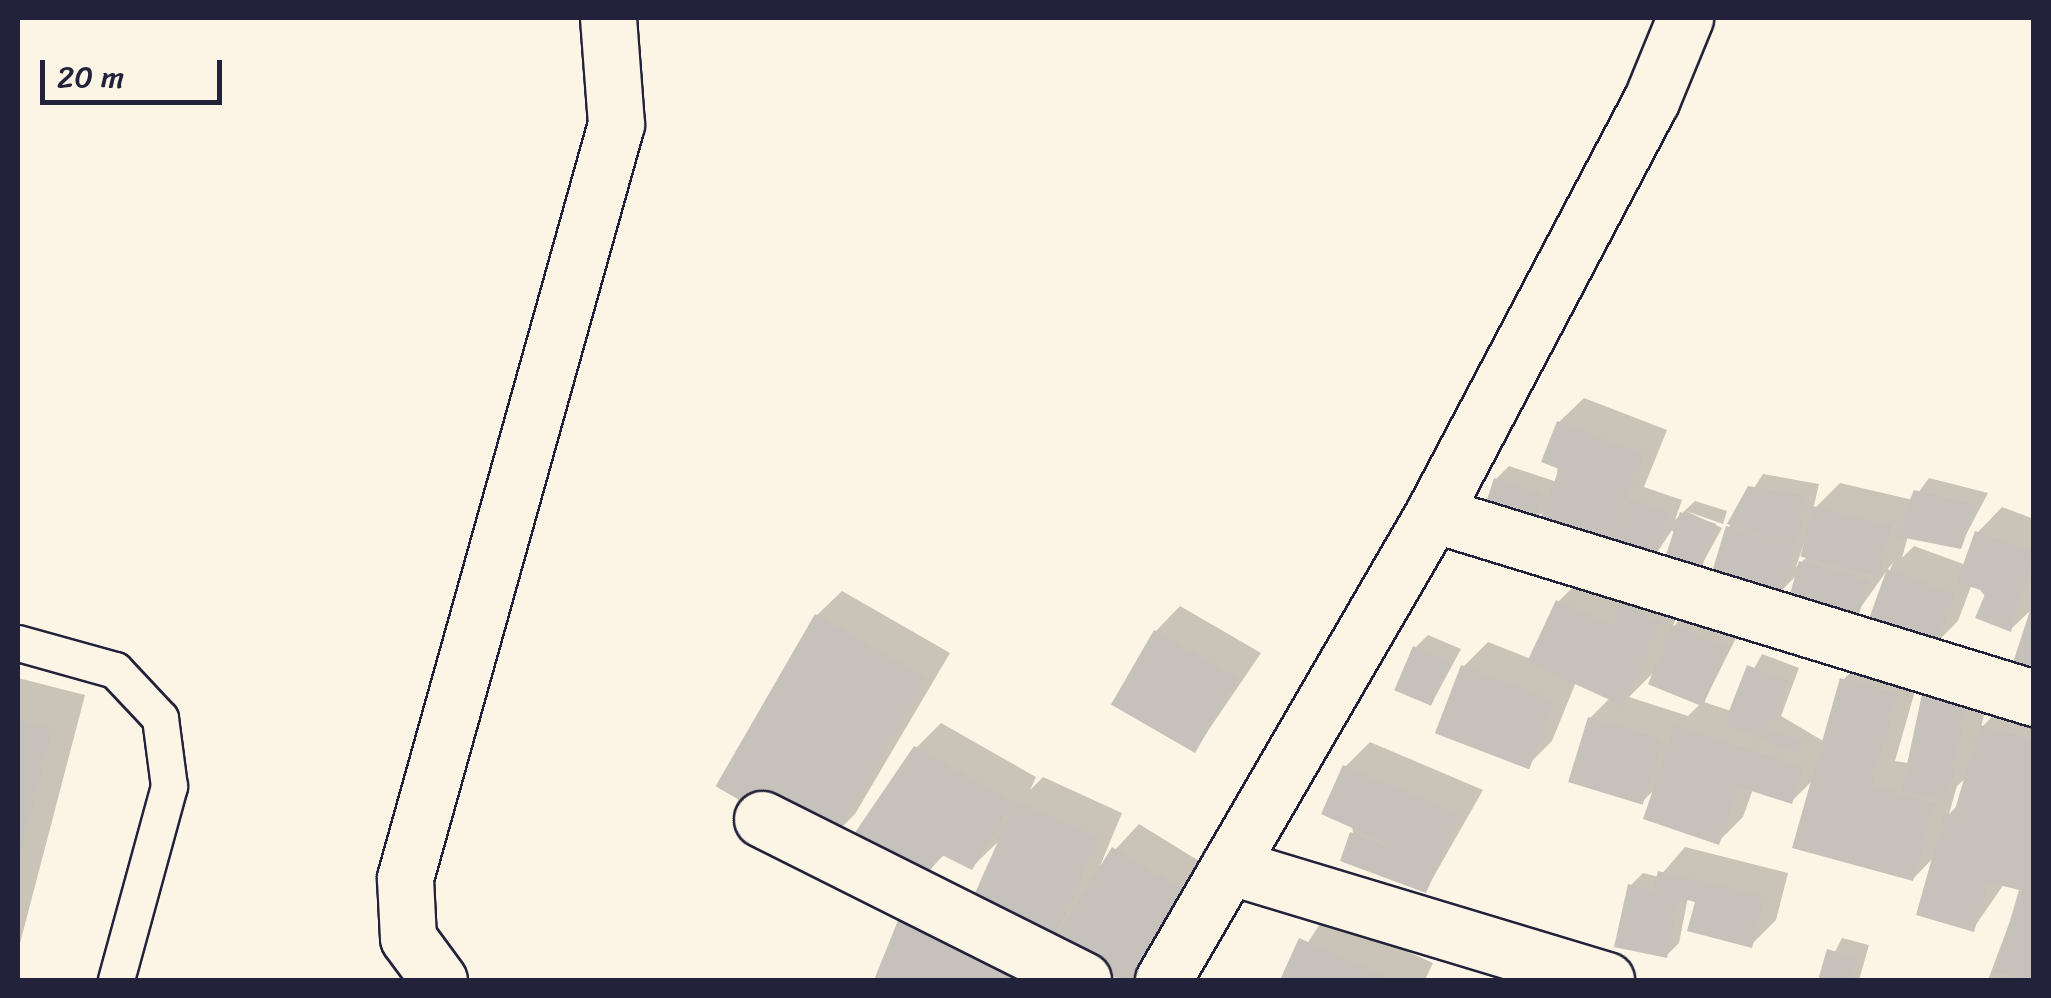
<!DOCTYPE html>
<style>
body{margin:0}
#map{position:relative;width:2051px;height:998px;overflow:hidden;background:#fcf5e5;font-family:Sriracha,sans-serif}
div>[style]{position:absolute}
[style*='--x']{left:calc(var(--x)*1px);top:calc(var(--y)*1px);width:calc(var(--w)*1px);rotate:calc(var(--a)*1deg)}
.shadow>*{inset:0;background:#0003}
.building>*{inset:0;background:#c6c1bb;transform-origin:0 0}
.roads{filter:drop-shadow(2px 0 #22223b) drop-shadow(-2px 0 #22223b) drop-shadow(0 2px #22223b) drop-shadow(0 -2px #22223b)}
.lane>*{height:35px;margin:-17.5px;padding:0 17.5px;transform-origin:17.5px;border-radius:17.5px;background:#fcf5e5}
.street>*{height:55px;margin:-27.5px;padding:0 27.5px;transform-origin:27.5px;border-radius:27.5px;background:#fcf5e5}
span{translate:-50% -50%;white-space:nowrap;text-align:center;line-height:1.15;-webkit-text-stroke:9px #fcf5e5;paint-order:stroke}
.frame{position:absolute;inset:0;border:20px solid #22223b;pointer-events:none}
.scale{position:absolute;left:40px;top:60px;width:182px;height:45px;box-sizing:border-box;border:5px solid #22223b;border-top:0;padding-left:12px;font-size:30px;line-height:35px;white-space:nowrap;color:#22223b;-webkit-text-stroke:8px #fcf5e5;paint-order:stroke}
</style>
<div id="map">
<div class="shadow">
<div style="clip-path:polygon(1584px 398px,1667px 430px,1644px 487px,1682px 500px,1675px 520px,1695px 501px,1727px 511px,1723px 524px,1686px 511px,1722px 528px,1700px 568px,1672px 530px,1654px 557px,1619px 534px,1605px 548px,1548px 507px,1531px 524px,1496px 479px,1509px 466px,1557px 482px,1559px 422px)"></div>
<div style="clip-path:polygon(evenodd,1763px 474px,1819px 484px,1813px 510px,1840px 483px,1913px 500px,1929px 478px,1988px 493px,1960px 546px,1908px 536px,1902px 558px,1914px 546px,1966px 565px,1978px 532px,2002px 507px,2034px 519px,2034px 607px,2011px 629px,1973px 581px,1958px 621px,1933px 646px,1870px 624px,1893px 562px,1856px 614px,1798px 574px,1779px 593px,1729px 527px,1763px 474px,1804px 543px,1808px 556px,1796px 567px,1804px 543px)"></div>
<div style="clip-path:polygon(evenodd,1583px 577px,1685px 597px,1672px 628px,1686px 613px,1738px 634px,1704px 702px,1731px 711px,1762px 654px,1799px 668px,1781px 716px,1825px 742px,1843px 680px,1868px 655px,1921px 670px,1895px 761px,1908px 763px,1925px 696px,1950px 671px,1992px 680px,1981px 728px,2007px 701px,2034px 709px,2034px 980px,1988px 980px,2022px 889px,2004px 884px,1973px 929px,1935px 856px,1913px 879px,1814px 779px,1791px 802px,1753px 789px,1743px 817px,1718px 842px,1657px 787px,1641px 803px,1590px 718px,1610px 698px,1576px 682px,1552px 741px,1527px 766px,1463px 667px,1488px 642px,1531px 659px,1558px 602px,1583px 577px,1656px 670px,1702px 702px,1688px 716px,1629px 697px,1656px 670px,1583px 577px,1968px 776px,1959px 804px,1949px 814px,1957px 786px,1968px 776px)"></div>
<div style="clip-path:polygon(842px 591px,950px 653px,855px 814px,830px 839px,817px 615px)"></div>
<div style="clip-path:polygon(1180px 606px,1261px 653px,1195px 750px,1156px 631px)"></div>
<div style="clip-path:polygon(1428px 635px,1461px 649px,1432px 703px,1415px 648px)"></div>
<div style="clip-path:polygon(18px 678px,85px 695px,18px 951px)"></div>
<div style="clip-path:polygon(941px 723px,1036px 777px,1030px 790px,1043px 777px,1122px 813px,1100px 866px,1139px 824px,1225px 877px,1154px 980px,1124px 980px,1055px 938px,1054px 980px,877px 980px,905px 910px,972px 905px,1002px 838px,972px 867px,945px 854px,921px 878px,916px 748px)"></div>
<div style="clip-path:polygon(1370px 742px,1483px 790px,1426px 890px,1353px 833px,1345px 767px)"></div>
<div style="clip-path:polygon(1685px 847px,1788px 873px,1776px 920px,1751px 945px,1688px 897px,1679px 943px,1666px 956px,1630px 886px,1643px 873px,1659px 877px)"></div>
<div style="clip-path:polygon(1326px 915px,1433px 963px,1425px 980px,1283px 980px)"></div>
<div style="clip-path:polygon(1842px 938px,1869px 945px,1859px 980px,1821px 980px)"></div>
</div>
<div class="building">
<div style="clip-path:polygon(1557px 421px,1644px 455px,1606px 551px,1538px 525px,1559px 469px,1541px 462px)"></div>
<div style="left:1494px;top:478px;width:51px;height:34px;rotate:18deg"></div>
<div style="clip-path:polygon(1748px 486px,1807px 496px,1797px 546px,1727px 524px)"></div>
<div style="clip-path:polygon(1914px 490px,1977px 505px,1961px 549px,1895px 536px)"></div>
<div style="left:1629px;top:498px;width:45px;height:50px;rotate:20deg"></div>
<div style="left:1813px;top:506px;width:81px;height:52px;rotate:14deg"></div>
<div style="left:1680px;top:512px;width:38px;height:49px;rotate:18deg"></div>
<div style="left:1726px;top:526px;width:73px;height:50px;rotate:17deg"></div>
<div style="clip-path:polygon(1975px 531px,2034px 552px,2011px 632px,1975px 618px,1986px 592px,1957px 582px)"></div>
<div style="left:1799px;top:561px;width:72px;height:38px;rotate:15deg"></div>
<div style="left:1887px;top:569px;width:72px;height:60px;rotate:20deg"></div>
<div style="clip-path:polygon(1556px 600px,1611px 625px,1620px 604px,1662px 622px,1623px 706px,1527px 662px)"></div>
<div style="clip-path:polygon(2033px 601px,2034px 601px,2034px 680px,2010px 672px)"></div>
<div style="left:815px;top:614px;width:129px;height:199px;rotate:30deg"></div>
<div style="left:1672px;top:625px;width:59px;height:64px;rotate:22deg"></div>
<div style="left:1154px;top:630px;width:97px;height:86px;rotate:30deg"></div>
<div style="left:1413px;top:646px;width:40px;height:48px;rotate:23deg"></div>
<div style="left:1461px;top:665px;width:101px;height:73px;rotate:21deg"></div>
<div style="clip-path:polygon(1747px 665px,1788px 681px,1770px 729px,1802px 741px,1798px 753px,1724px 724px)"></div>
<div style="clip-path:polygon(1840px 678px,1898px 694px,1872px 785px,1936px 804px,1913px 881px,1792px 848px)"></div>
<div style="left:1922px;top:694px;width:47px;height:99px;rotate:12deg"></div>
<div style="left:1588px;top:717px;width:78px;height:68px;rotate:17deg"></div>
<div style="clip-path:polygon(18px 720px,53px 729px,19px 858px,18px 858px)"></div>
<div style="clip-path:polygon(1675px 725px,1804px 767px,1792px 804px,1739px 787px,1719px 845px,1643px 819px)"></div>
<div style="clip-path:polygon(1980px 725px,2034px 740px,2034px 894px,1988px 882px,1974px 932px,1916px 915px,1944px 815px,2002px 831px,1953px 816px)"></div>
<div style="clip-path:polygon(914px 746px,1013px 802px,972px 870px,942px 855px,921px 882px,852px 837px)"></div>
<div style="clip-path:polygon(1343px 765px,1460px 815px,1426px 893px,1340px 861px,1350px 832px,1417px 857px,1321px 814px)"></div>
<div style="left:1016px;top:801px;width:91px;height:116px;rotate:24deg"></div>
<div style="clip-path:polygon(1112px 847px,1202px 902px,1153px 980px,1119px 980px,1054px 941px)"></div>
<div style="clip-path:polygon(1658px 871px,1765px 897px,1752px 948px,1687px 931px,1695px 902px,1680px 898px,1667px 958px,1614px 947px,1628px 884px,1653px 891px)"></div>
<div style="clip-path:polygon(2019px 890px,2034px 897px,2034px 980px,1995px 972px)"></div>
<div style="clip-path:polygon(903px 908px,1026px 967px,1019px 980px,874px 980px)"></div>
<div style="clip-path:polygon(1299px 938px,1393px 980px,1280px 980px)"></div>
<div style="clip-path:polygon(1827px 949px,1858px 958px,1851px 980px,1818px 980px)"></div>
</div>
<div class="roads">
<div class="lane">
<div style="--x:18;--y:643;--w:101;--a:15.6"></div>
<div style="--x:115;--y:670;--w:66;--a:46.8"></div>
<div style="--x:160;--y:718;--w:69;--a:82.5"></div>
<div style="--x:169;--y:786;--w:201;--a:105.3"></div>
</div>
<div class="street">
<div style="--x:1433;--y:514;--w:629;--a:17.02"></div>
<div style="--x:762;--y:819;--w:359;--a:26.6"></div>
<div style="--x:1229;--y:866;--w:394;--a:16.8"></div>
<div style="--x:439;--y:980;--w:52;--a:-126.4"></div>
<div style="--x:408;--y:938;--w:60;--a:-92.9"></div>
<div style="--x:405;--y:878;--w:783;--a:-74.37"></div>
<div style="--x:616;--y:124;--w:106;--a:-94.3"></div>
<div style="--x:1163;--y:980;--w:539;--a:-59.91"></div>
<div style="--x:1433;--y:514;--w:467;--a:-62.2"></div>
<div style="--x:1651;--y:101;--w:90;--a:-67.7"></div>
</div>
</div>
<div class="frame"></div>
<div class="scale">20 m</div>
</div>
